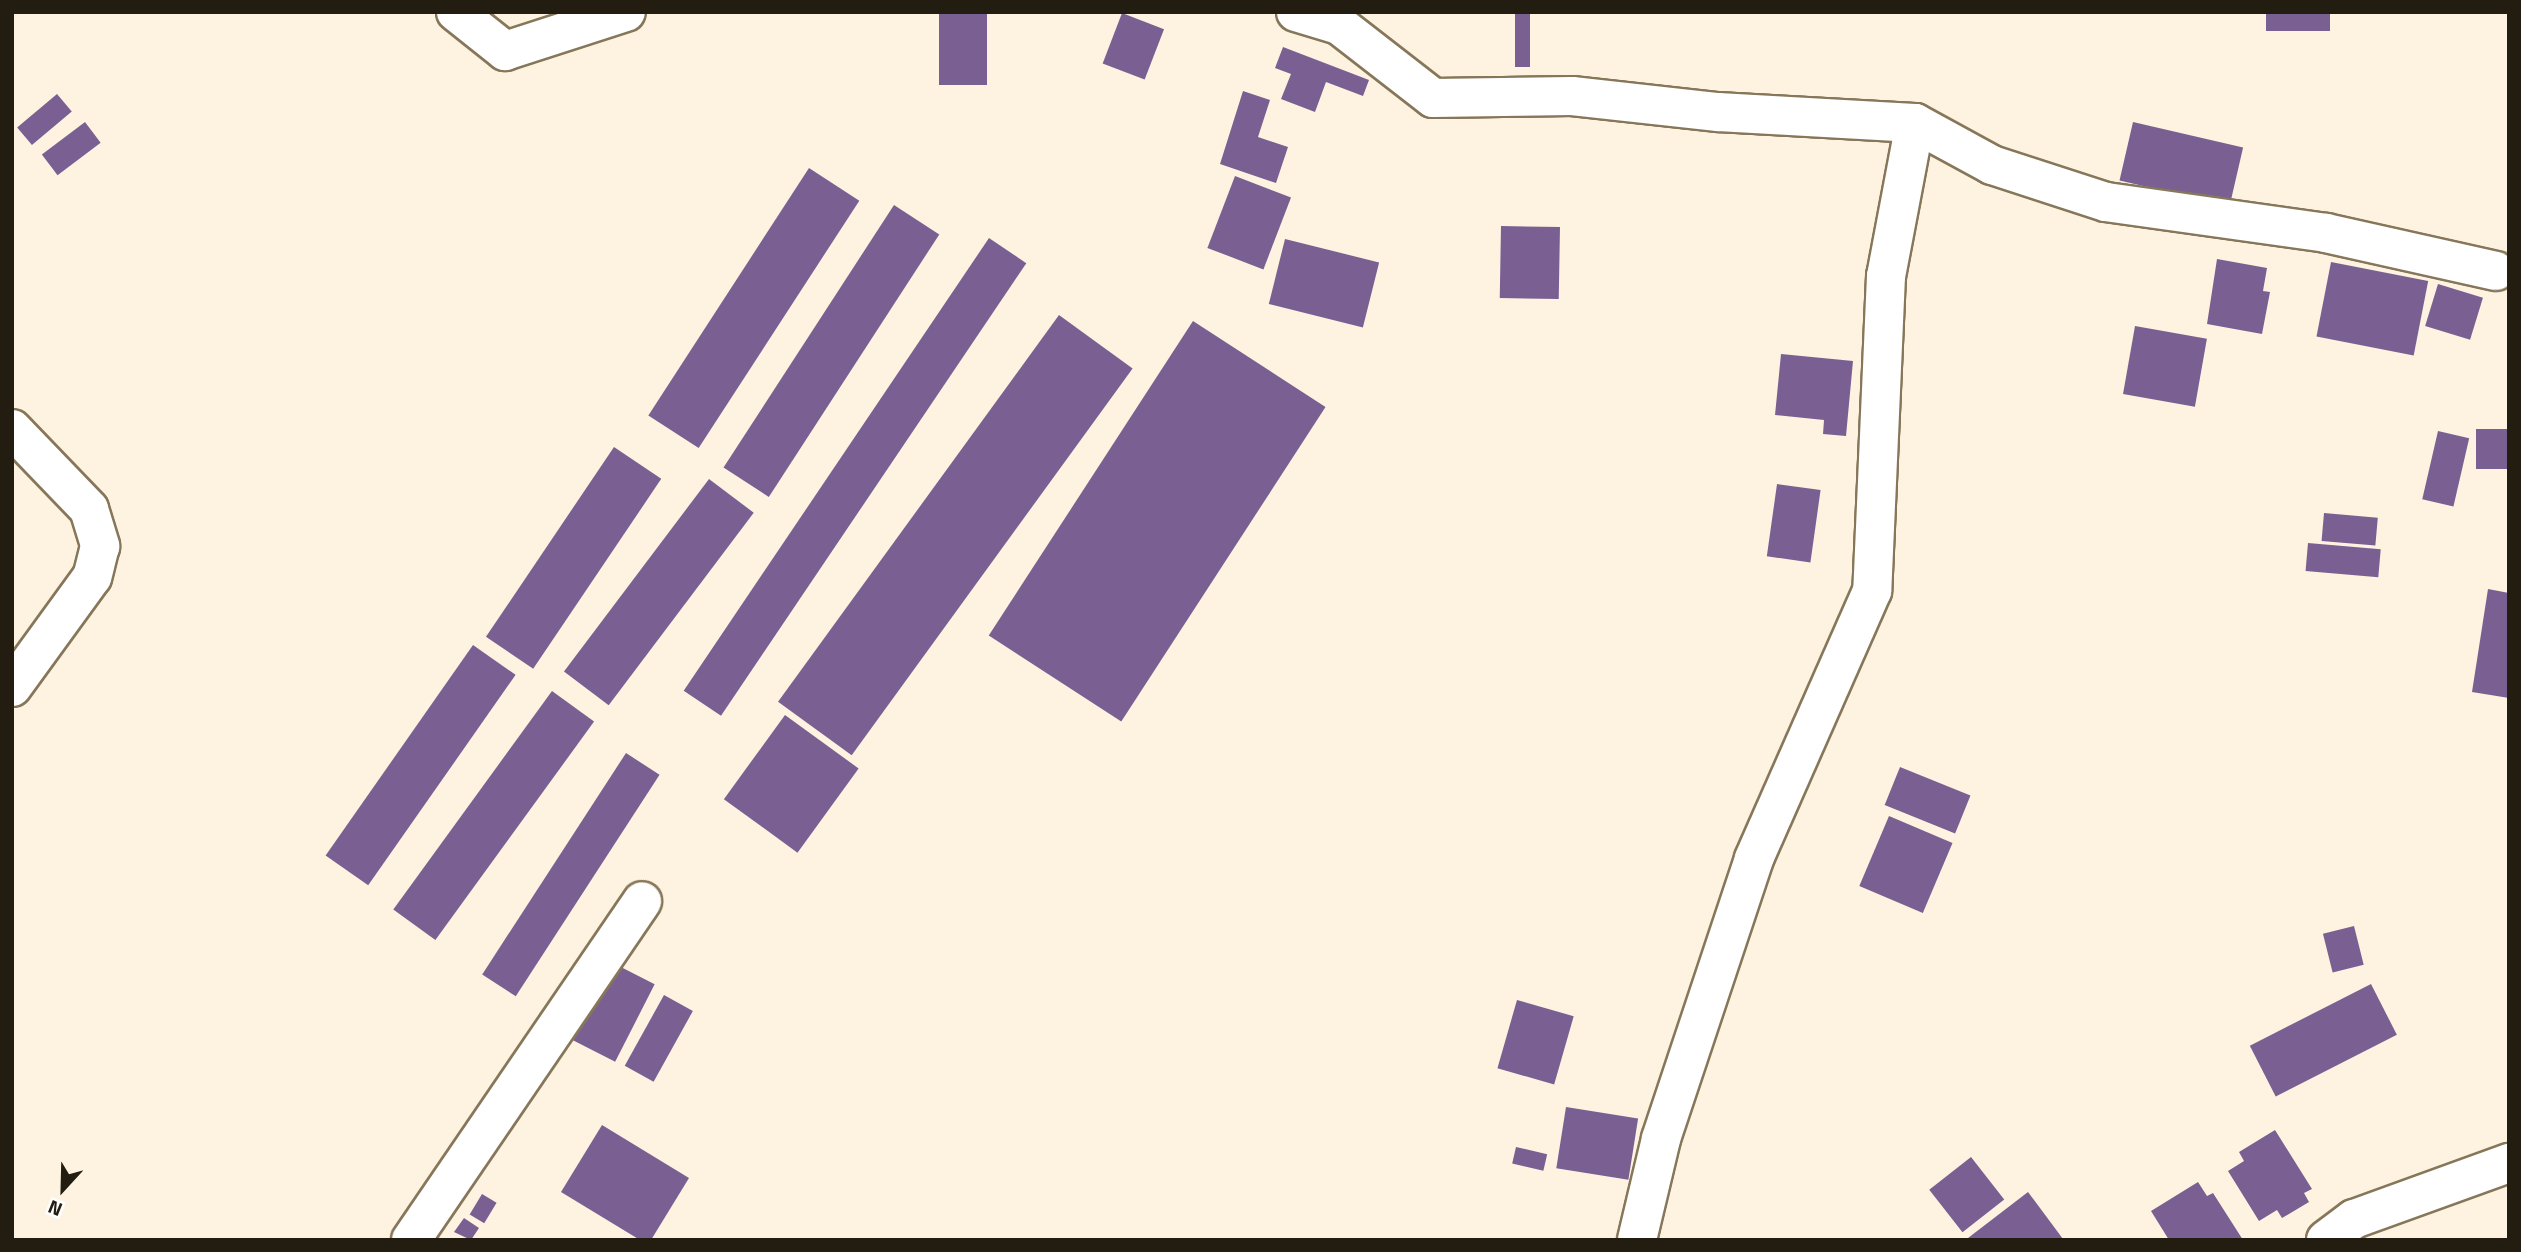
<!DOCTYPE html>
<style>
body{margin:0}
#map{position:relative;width:2521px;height:1252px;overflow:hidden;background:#fdf3e0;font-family:"Titillium Web",sans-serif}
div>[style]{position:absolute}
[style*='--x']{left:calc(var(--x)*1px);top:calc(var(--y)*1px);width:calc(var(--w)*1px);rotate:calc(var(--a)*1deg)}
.building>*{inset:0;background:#7a6092;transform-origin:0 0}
.roads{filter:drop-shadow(2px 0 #87775a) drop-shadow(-2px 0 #87775a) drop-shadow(0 2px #87775a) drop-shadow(0 -2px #87775a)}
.minor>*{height:38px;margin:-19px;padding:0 19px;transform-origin:19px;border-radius:19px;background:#fff}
span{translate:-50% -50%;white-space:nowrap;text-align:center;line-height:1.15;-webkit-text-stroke:5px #fff;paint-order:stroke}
.frame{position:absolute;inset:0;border:14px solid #231d11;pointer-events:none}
.north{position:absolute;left:28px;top:1154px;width:70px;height:70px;-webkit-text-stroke:5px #fff;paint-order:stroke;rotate:202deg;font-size:19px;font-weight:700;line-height:28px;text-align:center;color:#231d11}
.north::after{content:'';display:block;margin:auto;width:24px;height:32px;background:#231d11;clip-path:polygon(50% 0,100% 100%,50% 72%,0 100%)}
</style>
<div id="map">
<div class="building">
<div style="left:939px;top:12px;width:48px;height:73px"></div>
<div style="left:1515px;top:12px;width:15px;height:55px"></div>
<div style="left:2266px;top:12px;width:64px;height:19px"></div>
<div style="left:1122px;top:13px;width:45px;height:54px;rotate:21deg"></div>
<div style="clip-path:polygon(1283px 47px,1369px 80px,1363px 96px,1326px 82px,1315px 112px,1281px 99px,1291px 74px,1275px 68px)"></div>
<div style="clip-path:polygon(1243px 91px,1270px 100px,1258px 137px,1288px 147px,1276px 183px,1220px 164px)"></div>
<div style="left:57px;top:94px;width:23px;height:52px;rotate:50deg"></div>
<div style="left:85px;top:122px;width:26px;height:54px;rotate:53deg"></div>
<div style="left:2133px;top:122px;width:113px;height:60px;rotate:13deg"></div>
<div style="left:809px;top:168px;width:60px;height:295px;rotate:33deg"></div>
<div style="left:1235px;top:176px;width:60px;height:77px;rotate:21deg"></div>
<div style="left:894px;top:205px;width:54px;height:313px;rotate:33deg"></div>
<div style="left:1501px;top:226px;width:59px;height:72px;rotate:1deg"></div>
<div style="left:989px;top:238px;width:45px;height:546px;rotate:34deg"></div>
<div style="left:1285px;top:239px;width:97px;height:67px;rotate:14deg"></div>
<div style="clip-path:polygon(2217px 259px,2267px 268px,2263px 291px,2270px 292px,2262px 334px,2207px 324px)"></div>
<div style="left:2331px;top:262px;width:99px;height:76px;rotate:11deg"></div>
<div style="left:2438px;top:284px;width:47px;height:44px;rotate:17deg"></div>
<div style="left:1059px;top:315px;width:91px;height:478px;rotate:36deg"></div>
<div style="left:1193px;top:321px;width:158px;height:375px;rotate:33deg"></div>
<div style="left:2135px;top:326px;width:73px;height:69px;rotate:10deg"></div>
<div style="clip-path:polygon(1781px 354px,1853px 361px,1846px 436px,1823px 434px,1824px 420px,1775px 415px)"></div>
<div style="left:2509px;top:429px;width:40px;height:33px;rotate:90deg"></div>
<div style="left:2438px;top:431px;width:32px;height:70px;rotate:13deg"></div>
<div style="left:614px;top:447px;width:57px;height:229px;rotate:34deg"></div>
<div style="left:709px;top:479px;width:56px;height:241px;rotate:37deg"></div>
<div style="left:1777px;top:484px;width:44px;height:73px;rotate:8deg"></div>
<div style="left:2324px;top:513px;width:54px;height:28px;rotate:5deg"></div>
<div style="left:2308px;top:543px;width:73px;height:28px;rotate:5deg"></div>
<div style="clip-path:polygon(2488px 589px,2509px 593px,2509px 698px,2472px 692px)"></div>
<div style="left:473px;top:645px;width:52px;height:257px;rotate:35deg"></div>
<div style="left:552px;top:691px;width:52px;height:270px;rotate:36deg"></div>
<div style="left:785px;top:715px;width:91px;height:104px;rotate:36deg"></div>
<div style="left:626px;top:753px;width:40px;height:264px;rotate:33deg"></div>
<div style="left:1900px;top:767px;width:76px;height:41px;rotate:22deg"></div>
<div style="left:1889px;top:816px;width:69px;height:76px;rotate:23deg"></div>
<div style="left:2354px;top:926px;width:40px;height:32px;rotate:76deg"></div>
<div style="left:611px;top:962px;width:49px;height:87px;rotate:27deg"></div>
<div style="left:2371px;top:984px;width:57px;height:136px;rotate:63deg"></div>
<div style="left:664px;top:995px;width:33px;height:81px;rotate:29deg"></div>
<div style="left:1517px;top:1000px;width:59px;height:71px;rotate:16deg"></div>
<div style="left:1566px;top:1107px;width:73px;height:62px;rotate:9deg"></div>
<div style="clip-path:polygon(602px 1125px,689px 1178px,651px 1240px,640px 1240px,561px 1192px)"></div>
<div style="clip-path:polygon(2275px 1130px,2312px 1189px,2304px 1193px,2309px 1202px,2282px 1218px,2277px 1210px,2259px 1221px,2228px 1171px,2244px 1161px,2239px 1152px)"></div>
<div style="left:1516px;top:1147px;width:32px;height:17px;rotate:13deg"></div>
<div style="left:1971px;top:1157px;width:54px;height:53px;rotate:52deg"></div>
<div style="clip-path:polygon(2198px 1182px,2207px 1196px,2213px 1193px,2243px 1240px,2169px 1240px,2151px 1211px)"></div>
<div style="clip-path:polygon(2028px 1192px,2063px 1239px,1970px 1240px,1968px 1238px)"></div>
<div style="left:482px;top:1194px;width:17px;height:24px;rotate:31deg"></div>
<div style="clip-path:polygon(464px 1218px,479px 1228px,471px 1240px,454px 1232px)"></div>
</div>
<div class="roads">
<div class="minor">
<div style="--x:456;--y:12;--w:63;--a:38.5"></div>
<div style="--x:505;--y:51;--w:127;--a:-17.9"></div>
<div style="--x:1296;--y:12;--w:45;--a:16.8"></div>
<div style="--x:1339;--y:25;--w:119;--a:37.8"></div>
<div style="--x:1433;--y:98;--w:139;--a:-0.8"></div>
<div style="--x:1572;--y:96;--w:147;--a:6.3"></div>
<div style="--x:1718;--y:112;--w:197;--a:3.2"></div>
<div style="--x:1915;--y:123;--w:156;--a:100.7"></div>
<div style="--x:1886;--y:276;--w:315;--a:92.5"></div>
<div style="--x:1872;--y:591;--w:293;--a:113.8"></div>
<div style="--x:1754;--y:859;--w:295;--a:108.4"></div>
<div style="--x:1661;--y:1139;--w:104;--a:103.4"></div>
<div style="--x:1915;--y:123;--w:88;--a:28.6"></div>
<div style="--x:1992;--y:165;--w:120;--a:18"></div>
<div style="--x:2106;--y:202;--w:222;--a:8"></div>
<div style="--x:2326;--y:233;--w:174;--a:12.6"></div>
<div style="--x:12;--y:429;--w:111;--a:46.1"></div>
<div style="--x:89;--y:509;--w:39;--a:73"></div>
<div style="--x:100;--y:546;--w:32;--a:104"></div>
<div style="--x:92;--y:577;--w:136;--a:126"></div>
<div style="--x:411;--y:1240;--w:410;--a:-55.7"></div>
<div style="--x:2326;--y:1240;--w:35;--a:-37"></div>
<div style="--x:2354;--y:1219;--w:165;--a:-19.9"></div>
</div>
</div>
<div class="frame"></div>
<div class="north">N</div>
</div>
